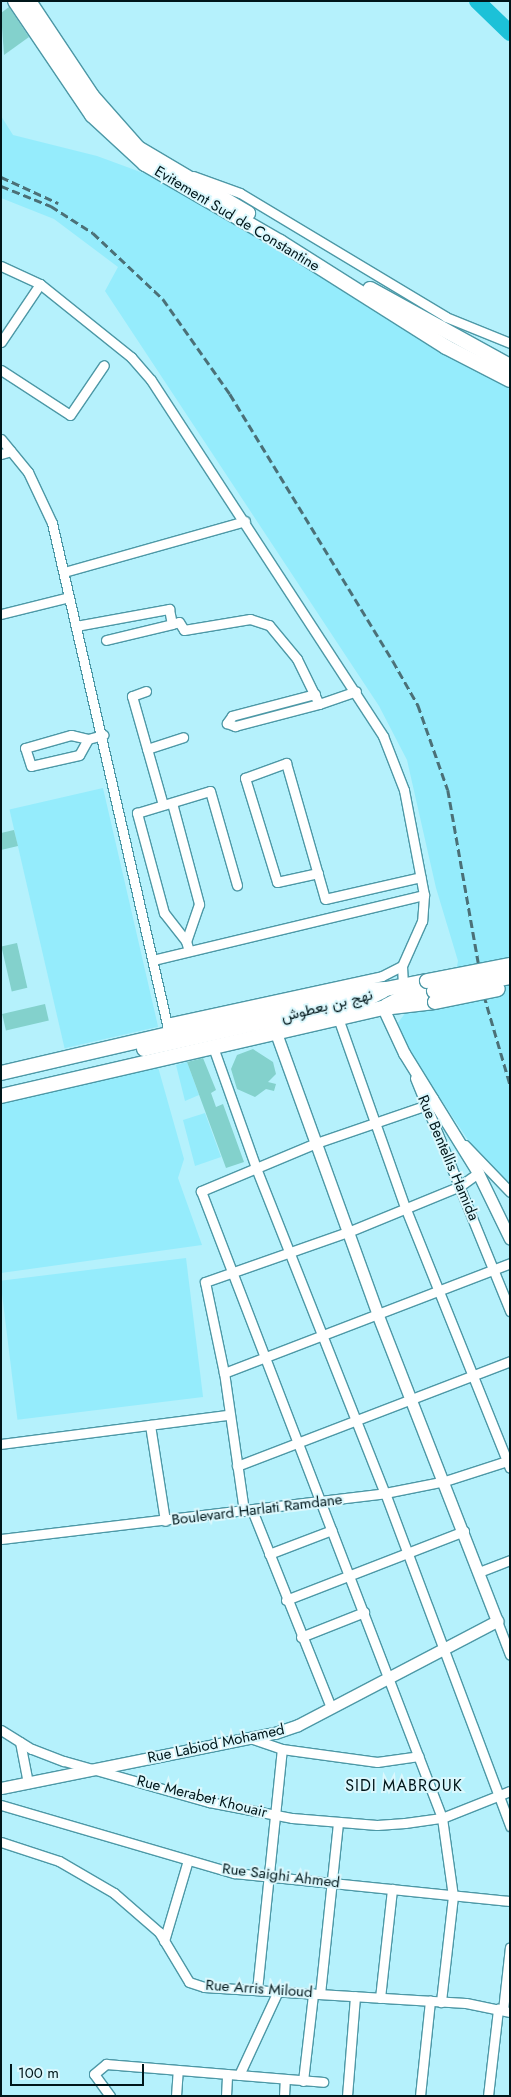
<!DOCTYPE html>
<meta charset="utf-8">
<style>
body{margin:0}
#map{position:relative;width:511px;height:2097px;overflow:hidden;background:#b5f1fc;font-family:Jost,Vazirmatn,sans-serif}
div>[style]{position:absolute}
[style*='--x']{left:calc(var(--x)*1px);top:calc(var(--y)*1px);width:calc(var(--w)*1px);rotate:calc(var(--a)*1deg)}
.built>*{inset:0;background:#95ecfc;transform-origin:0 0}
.river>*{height:16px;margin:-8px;padding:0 8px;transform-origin:8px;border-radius:8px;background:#1cc1d8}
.building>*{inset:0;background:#83d1cc;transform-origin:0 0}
.roads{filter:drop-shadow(1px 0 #4d98a6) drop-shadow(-1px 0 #4d98a6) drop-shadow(0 1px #4d98a6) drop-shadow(0 -1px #4d98a6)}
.minor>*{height:9px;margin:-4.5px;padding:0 4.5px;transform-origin:4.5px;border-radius:4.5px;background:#fff}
.tertiary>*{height:11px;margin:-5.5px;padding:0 5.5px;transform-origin:5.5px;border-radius:5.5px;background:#fff}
.primary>*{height:14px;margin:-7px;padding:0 7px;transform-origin:7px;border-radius:7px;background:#fff}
.trunk>*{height:14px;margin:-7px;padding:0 7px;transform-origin:7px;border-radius:7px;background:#fff}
.rail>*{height:2.5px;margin-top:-1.25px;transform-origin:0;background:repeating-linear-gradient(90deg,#4b7077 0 8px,transparent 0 12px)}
.bridges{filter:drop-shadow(1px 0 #4d98a6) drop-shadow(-1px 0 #4d98a6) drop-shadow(0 1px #4d98a6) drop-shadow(0 -1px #4d98a6)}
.primary-bridge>*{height:14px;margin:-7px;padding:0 7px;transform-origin:7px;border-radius:7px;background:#fff}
span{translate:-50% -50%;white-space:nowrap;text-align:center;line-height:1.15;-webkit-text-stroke:4px #dbf8fd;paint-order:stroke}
.street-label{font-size:15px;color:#00161a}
.neighbourhood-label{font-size:16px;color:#00161a;letter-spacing:1px}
.frame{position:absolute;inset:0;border:2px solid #00161a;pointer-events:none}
.scale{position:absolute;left:10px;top:2064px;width:134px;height:22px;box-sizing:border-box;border:2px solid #00161a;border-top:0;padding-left:6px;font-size:15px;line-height:18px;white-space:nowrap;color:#00161a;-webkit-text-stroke:4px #dbf8fd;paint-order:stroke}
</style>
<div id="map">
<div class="built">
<div style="clip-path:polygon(1px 116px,13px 135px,97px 156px,184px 188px,510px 389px,510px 1186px,474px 1149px,400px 1038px,397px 1024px,406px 1012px,454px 982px,458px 961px,436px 888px,407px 760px,379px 706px,105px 291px,118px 267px,54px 219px,1px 198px)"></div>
<div style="left:103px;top:788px;width:245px;height:96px;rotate:77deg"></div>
<div style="clip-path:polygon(187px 1062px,199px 1095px,185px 1101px,176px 1065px)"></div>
<div style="clip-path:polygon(158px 1067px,184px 1159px,178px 1178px,202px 1245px,1px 1273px,1px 1104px)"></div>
<div style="clip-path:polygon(205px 1113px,221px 1157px,195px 1166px,183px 1120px)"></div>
<div style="left:186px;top:1258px;width:140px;height:187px;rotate:83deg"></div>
</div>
<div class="river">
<div style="--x:477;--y:1;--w:46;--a:44.1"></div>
</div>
<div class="building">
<div style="clip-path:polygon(9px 7px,29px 37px,4px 55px,1px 13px)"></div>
<div style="clip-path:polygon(14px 830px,18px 846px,1px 850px,1px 833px)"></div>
<div style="left:17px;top:943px;width:46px;height:16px;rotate:77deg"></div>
<div style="left:45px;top:1004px;width:17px;height:44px;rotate:77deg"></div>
<div style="clip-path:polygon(253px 1049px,273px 1062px,276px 1074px,268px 1082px,276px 1084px,274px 1091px,266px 1089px,255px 1097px,237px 1089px,231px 1069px,237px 1055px)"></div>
<div style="clip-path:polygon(203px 1058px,216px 1090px,211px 1093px,216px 1107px,223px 1104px,244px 1162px,226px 1168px,187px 1062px)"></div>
</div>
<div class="roads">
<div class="minor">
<div style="--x:193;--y:176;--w:50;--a:19.9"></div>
<div style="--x:240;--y:193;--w:240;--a:31"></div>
<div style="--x:446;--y:317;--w:69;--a:22.1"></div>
<div style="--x:1;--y:266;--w:43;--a:24.8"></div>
<div style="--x:40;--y:284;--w:117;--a:38.7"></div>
<div style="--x:131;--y:357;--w:30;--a:49"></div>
<div style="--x:151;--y:380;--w:425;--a:56.9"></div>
<div style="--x:383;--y:736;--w:58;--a:68.7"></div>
<div style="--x:404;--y:790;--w:107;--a:79.2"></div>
<div style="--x:424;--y:895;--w:26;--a:94"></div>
<div style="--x:422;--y:921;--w:49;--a:114"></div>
<div style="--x:402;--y:966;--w:20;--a:87"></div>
<div style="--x:1;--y:342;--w:70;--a:-56.1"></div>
<div style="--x:1;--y:370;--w:82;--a:33.1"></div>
<div style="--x:70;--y:415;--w:60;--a:-55.8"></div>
<div style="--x:1;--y:439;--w:43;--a:50.7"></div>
<div style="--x:28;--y:472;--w:56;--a:64.8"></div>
<div style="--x:52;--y:523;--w:523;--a:77.08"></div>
<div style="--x:1;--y:454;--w:10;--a:-17"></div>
<div style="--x:64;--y:572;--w:188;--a:-15.7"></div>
<div style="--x:1;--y:614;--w:70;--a:-14"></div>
<div style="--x:76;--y:626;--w:95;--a:-10.4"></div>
<div style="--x:169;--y:609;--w:15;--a:79"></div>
<div style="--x:172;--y:624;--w:7;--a:-16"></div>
<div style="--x:179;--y:622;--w:9;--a:58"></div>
<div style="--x:184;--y:630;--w:67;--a:-9.5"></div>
<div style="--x:250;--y:619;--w:20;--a:18"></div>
<div style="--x:269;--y:625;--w:44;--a:50.5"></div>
<div style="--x:297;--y:659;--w:50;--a:63.9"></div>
<div style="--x:319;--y:704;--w:39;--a:-19"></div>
<div style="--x:106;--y:640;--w:68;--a:-13.6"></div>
<div style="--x:146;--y:691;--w:15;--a:160"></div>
<div style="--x:132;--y:696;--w:113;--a:74.1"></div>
<div style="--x:315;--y:694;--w:86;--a:165.2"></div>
<div style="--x:232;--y:716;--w:9;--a:126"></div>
<div style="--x:227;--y:723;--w:9;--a:21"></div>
<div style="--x:235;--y:726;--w:87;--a:-14.7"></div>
<div style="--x:88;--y:739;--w:18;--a:119"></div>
<div style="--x:79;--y:755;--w:49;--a:167.1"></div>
<div style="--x:31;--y:766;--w:19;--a:-108"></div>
<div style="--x:25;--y:748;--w:48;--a:-15.8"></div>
<div style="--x:71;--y:735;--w:17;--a:13"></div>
<div style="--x:88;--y:739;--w:16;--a:-15"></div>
<div style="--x:147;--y:749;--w:38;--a:-18"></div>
<div style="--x:172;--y:803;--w:105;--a:75"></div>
<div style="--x:199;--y:904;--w:39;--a:109"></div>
<div style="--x:318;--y:873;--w:42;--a:167.6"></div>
<div style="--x:277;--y:882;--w:109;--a:-107.1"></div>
<div style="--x:245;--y:778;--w:44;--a:-20.1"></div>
<div style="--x:286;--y:763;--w:141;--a:74"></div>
<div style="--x:325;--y:899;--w:98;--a:-12.9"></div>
<div style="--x:189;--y:951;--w:10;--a:-107"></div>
<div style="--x:186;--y:941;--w:36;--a:-128"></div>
<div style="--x:164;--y:913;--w:104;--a:-105.1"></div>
<div style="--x:137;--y:813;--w:76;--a:-16.8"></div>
<div style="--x:210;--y:791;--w:98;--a:74"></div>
<div style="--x:153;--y:960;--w:279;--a:-13.5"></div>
<div style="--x:338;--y:1018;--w:201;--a:70.5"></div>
<div style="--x:405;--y:1207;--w:281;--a:68.1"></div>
<div style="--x:167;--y:1023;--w:220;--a:-12.3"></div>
<div style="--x:382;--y:976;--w:22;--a:-27"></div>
<div style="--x:213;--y:1047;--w:128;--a:70.4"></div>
<div style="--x:256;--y:1168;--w:350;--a:68.4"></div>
<div style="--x:385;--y:1493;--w:356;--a:69.4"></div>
<div style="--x:415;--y:1078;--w:252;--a:67.8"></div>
<div style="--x:433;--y:1098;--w:9;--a:131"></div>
<div style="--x:427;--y:1105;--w:117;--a:161.1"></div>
<div style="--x:316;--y:1143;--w:125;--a:157.3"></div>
<div style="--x:201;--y:1191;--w:672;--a:68.97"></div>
<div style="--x:442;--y:1818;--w:79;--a:82"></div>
<div style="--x:453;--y:1896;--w:107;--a:96.5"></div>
<div style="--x:465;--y:1145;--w:65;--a:46.2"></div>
<div style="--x:224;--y:1373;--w:306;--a:-21"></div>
<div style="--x:150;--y:1425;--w:97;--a:81.1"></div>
<div style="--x:1;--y:1444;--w:229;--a:-7.3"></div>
<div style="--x:237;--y:1466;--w:292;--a:-21"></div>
<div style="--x:252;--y:1510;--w:213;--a:68.2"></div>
<div style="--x:244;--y:1511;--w:139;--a:-98.2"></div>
<div style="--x:224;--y:1373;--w:93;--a:-101.8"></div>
<div style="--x:205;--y:1282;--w:151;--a:-19.3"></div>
<div style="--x:348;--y:1232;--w:121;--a:-22.3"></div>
<div style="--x:460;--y:1186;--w:22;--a:-36"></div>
<div style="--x:1;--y:1539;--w:387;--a:-6.8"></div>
<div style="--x:385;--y:1493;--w:61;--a:-11.3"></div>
<div style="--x:445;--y:1481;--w:68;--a:-17.9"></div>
<div style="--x:269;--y:1554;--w:67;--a:-20.9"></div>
<div style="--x:479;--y:1572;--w:33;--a:-21"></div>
<div style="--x:286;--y:1600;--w:191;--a:-21.2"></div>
<div style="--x:497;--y:1621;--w:36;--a:69"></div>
<div style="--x:301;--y:1637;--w:68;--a:-21.6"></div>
<div style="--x:1;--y:1730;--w:36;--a:32"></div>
<div style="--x:32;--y:1749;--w:34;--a:21"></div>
<div style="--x:64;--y:1761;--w:151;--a:15.8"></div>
<div style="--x:209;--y:1802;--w:85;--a:10.9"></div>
<div style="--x:292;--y:1818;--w:85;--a:4.7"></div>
<div style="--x:377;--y:1825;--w:28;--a:-4"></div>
<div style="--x:405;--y:1823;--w:37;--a:-8"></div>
<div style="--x:442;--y:1818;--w:73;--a:-21.7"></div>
<div style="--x:250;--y:1738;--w:34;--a:19"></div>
<div style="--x:282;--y:1749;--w:96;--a:7.8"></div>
<div style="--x:377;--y:1762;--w:42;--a:-8.1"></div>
<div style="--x:20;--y:1742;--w:42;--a:79"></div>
<div style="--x:1;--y:1805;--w:243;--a:16.3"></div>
<div style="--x:234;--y:1873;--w:277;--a:5.8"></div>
<div style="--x:1;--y:1842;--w:61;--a:18.1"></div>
<div style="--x:59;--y:1861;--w:64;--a:30.2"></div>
<div style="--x:114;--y:1893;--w:60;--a:40.9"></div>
<div style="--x:159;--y:1932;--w:58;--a:59"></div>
<div style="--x:189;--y:1982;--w:16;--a:18"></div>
<div style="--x:204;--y:1987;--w:262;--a:3.5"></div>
<div style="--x:466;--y:2003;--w:45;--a:11.6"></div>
<div style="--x:164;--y:1941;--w:84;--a:-73.5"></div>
<div style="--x:257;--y:1990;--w:242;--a:-84.1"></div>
<div style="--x:320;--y:1994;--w:173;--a:-84"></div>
<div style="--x:380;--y:1998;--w:110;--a:-83.7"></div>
<div style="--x:503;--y:2010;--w:63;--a:-83.7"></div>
<div style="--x:239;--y:2075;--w:93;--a:-65.1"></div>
<div style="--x:303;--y:2081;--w:88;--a:-83.4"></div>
<div style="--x:110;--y:2096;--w:27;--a:-126"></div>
<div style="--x:94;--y:2074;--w:16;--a:-40"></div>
<div style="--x:106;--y:2064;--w:218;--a:4.7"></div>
<div style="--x:176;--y:2096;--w:26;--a:-86"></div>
<div style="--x:226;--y:2096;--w:22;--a:-87"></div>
<div style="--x:284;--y:2096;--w:17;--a:-87"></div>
<div style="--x:347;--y:2096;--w:100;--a:-85.4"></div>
<div style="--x:420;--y:2096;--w:96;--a:-84"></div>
<div style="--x:488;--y:2096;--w:88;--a:-83.4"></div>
</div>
<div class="tertiary">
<div style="--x:383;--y:1008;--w:50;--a:65"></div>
<div style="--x:404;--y:1053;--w:141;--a:58.3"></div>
<div style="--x:478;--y:1173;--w:73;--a:64.1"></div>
<div style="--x:1;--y:1788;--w:279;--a:-11.4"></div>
<div style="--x:275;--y:1733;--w:24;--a:-19"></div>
<div style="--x:298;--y:1725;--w:225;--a:-27.6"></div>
<div style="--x:497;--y:1621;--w:328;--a:-111.3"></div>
<div style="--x:378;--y:1315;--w:300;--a:-109.9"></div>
</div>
<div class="primary">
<div style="--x:386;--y:1006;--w:19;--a:-28"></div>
<div style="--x:403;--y:997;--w:32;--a:-11"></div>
<div style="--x:144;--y:1049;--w:231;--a:-12.8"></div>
<div style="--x:369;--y:998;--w:16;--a:-27"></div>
<div style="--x:1;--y:1073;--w:367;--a:-13.1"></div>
<div style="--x:358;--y:990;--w:28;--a:-2"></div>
<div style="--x:386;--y:989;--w:42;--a:-11"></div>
<div style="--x:1;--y:1096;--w:392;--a:-13"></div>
<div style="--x:383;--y:1008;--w:52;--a:-6.6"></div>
</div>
<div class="trunk">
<div style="--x:15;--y:1;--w:138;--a:56"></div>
<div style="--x:92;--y:115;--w:72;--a:42.8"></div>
<div style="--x:145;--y:164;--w:156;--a:30"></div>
<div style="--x:280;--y:242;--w:196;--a:32.3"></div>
<div style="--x:446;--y:347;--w:72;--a:27.3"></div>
<div style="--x:29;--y:1;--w:114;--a:56.4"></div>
<div style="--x:92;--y:96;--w:69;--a:48.5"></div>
<div style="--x:138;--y:148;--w:128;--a:30.6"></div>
<div style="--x:370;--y:289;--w:160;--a:28.8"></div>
</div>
</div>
<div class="rail">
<div style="--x:1;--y:177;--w:63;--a:24.5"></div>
<div style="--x:1;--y:186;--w:54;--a:21.8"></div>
<div style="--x:51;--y:206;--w:50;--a:32.7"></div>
<div style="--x:93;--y:233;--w:96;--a:43.3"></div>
<div style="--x:163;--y:299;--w:116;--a:54.8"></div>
<div style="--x:230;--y:394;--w:313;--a:58.6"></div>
<div style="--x:393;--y:661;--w:51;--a:60.4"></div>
<div style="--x:418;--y:705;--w:90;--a:70.6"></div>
<div style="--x:448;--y:790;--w:208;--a:80"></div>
<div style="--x:484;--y:995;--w:93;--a:73.7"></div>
</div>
<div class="bridges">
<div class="primary-bridge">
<div style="--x:427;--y:981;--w:85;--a:-10.9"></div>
<div style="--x:434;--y:991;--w:77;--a:-10.4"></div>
<div style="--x:435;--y:1002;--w:64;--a:-11.7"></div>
</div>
</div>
<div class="street-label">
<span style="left:237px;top:219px;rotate:31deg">Evitement Sud de Constantine</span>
<span style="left:327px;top:1006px;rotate:-14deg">نهج بن بعطوش</span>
<span style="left:448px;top:1158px;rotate:67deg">Rue Bentellis Hamida</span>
<span style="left:257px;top:1510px;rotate:-7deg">Boulevard Harlati Ramdane</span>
<span style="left:216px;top:1744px;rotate:-12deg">Rue Labiod Mohamed</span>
<span style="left:202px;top:1797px;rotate:14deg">Rue Merabet Khouair</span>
<span style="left:281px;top:1876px;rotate:7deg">Rue Saighi Ahmed</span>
<span style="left:259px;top:1989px;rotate:4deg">Rue Arris Miloud</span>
</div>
<div class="neighbourhood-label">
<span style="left:404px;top:1786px">SIDI MABROUK</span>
</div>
<div class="frame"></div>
<div class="scale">100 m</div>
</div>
